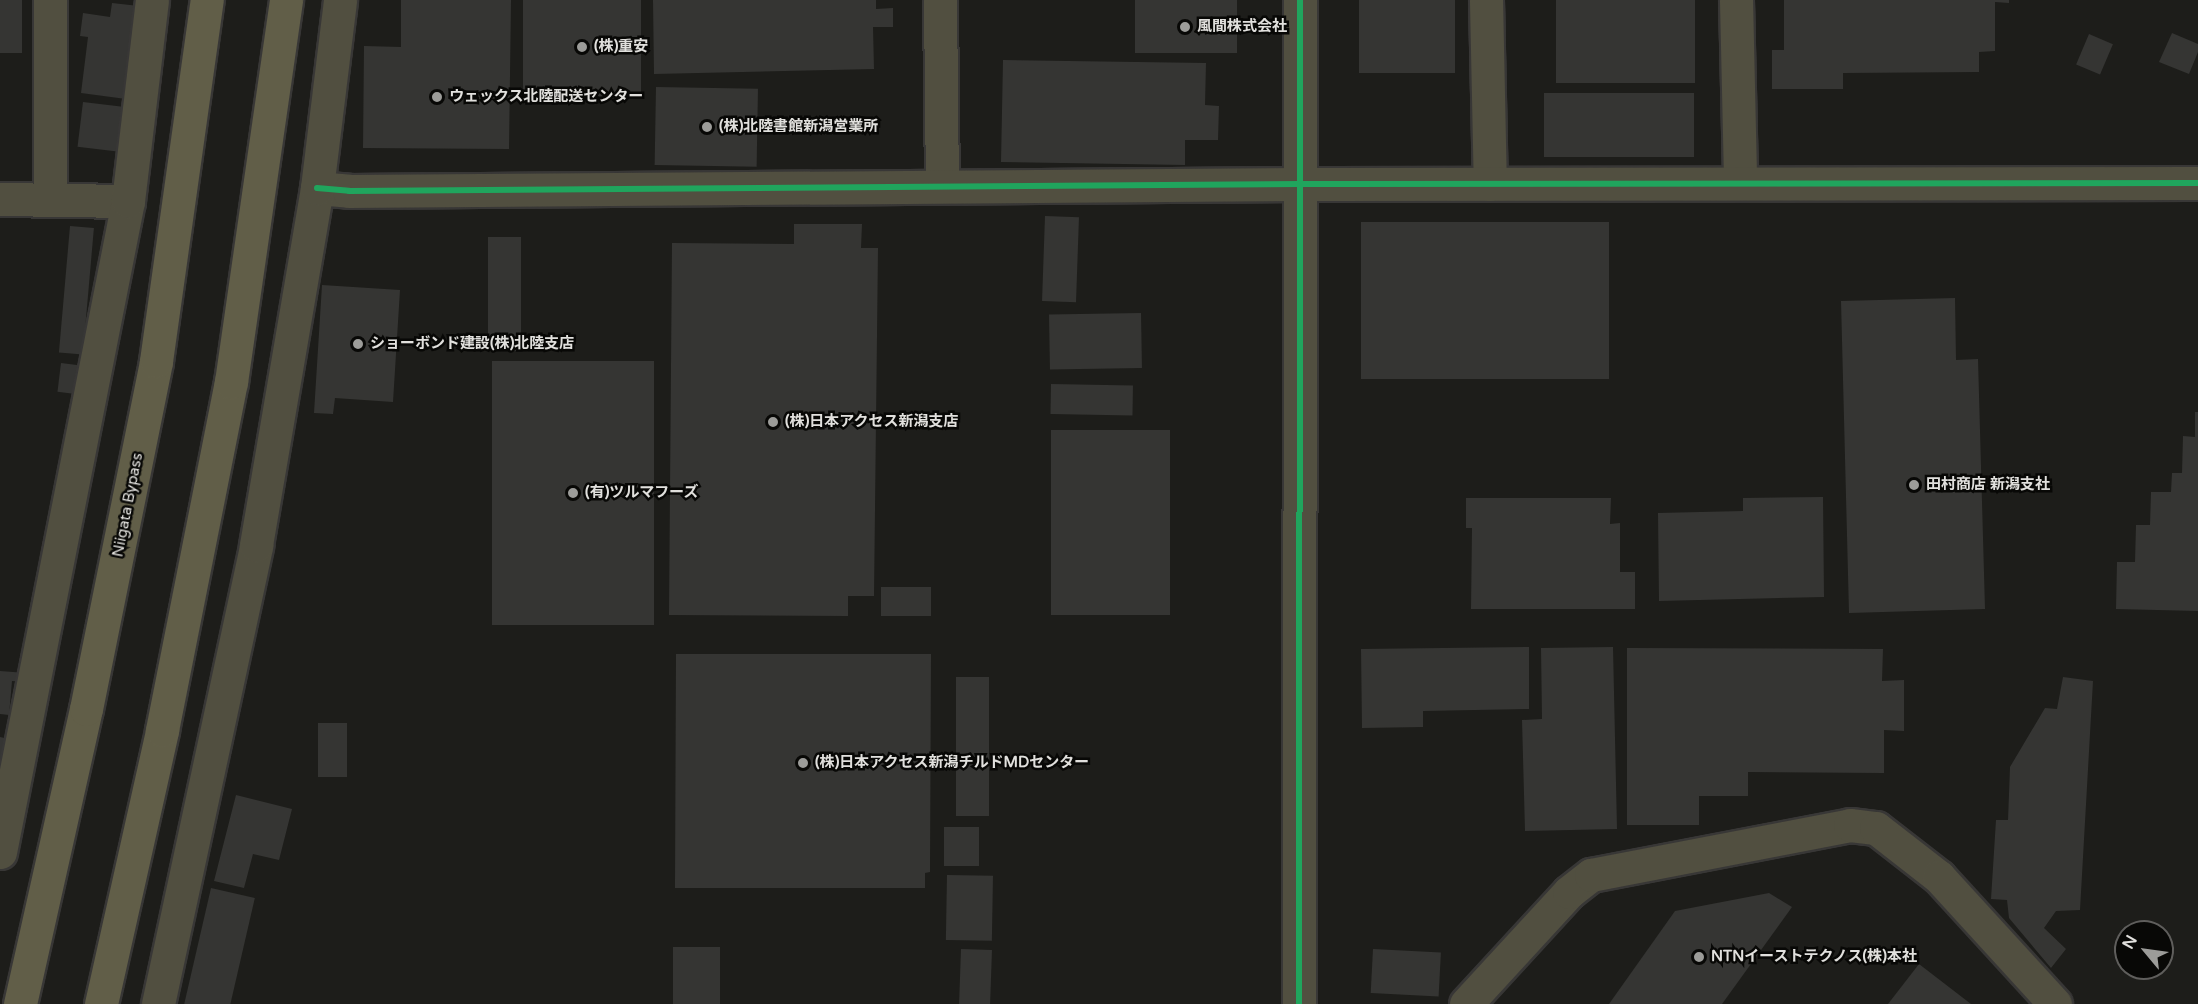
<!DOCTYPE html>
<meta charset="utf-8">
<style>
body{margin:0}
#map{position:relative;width:2198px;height:1004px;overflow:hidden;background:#1d1d1a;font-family:"Varela Round","Noto Sans JP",sans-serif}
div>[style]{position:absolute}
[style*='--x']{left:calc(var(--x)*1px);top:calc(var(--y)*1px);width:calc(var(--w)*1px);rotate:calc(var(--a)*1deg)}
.building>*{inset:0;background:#353533;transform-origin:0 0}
.roads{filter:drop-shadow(2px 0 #383736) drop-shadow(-2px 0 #383736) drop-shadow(0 2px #383736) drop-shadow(0 -2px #383736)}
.minor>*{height:33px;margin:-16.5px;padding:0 16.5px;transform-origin:16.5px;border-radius:16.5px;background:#514f40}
.highway>*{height:33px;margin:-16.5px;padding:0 16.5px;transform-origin:16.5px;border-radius:16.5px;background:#615e48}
.cycleway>*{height:6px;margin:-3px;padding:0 3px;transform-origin:3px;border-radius:3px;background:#20a55d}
.dots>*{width:16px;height:16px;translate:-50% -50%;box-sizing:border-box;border:3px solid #080806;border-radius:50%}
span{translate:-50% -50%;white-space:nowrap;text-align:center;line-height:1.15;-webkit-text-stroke:5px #080806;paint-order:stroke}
.poi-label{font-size:15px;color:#e1e0dd;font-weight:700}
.left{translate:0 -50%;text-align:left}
.street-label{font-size:15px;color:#e1e0dd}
.north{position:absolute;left:2114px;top:920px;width:60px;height:60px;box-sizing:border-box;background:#080806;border:2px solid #5f5e5c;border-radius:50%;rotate:299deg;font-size:16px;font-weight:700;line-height:24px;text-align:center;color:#e1e0dd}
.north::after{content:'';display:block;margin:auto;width:21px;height:27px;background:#9c9c99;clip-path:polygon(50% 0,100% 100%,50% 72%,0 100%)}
</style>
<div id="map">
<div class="building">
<div style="left:0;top:0;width:22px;height:53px"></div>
<div style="clip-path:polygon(401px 0,511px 0,509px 149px,363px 148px,364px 46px,401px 47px)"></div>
<div style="left:523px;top:0;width:118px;height:96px"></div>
<div style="clip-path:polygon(653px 0,876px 0,876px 9px,893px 8px,893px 27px,873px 27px,874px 69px,654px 74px)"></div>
<div style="left:1135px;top:0;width:102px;height:53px"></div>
<div style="left:1359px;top:0;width:96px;height:73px"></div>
<div style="left:1556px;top:0;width:139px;height:83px"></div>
<div style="clip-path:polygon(1784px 0,2009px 0,2009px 3px,1995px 2px,1995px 51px,1979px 52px,1979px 72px,1843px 73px,1843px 89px,1772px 89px,1772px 50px,1784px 50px)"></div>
<div style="clip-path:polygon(112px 3px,139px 6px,126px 99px,81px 93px,88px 37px,80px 36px,83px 13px,110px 17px)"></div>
<div style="clip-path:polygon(2172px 33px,2198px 44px,2198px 52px,2189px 74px,2159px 62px)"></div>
<div style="left:2089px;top:34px;width:26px;height:33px;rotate:23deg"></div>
<div style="clip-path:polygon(1003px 60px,1206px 63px,1205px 105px,1219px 106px,1218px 140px,1185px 140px,1185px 165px,1001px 162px)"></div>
<div style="left:656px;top:87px;width:102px;height:78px;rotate:1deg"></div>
<div style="left:1544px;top:93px;width:150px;height:64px"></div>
<div style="left:83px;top:102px;width:40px;height:45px;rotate:7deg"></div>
<div style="left:1045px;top:216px;width:34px;height:85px;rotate:2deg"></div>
<div style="left:1609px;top:222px;width:157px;height:248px;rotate:90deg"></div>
<div style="clip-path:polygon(794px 224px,862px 224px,861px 248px,878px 248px,874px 596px,848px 596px,848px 616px,669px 615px,672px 243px,794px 244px)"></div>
<div style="left:70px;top:226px;width:24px;height:127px;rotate:5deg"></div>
<div style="left:488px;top:237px;width:33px;height:114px"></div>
<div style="clip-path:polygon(322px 285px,400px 290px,393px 402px,335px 398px,333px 414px,314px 413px)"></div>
<div style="clip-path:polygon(1955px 298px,1956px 360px,1978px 359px,1985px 609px,1849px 613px,1841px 301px)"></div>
<div style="left:1141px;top:313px;width:55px;height:92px;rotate:89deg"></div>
<div style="left:492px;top:361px;width:162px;height:264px"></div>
<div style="left:61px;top:363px;width:24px;height:29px;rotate:7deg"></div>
<div style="left:1051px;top:384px;width:82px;height:30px;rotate:1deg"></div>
<div style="clip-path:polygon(2195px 412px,2198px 412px,2198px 611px,2116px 609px,2117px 562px,2135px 562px,2136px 525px,2150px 525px,2151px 492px,2171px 492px,2172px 473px,2182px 473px,2183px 436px,2195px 437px)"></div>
<div style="left:1051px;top:430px;width:119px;height:185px"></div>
<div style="clip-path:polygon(1823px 497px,1824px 597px,1659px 601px,1658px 513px,1743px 511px,1743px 498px)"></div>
<div style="clip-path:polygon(1466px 498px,1611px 498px,1610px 524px,1620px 523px,1620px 572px,1635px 572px,1635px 609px,1471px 609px,1472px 528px,1466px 528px)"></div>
<div style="left:881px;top:587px;width:50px;height:29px"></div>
<div style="clip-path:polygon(1529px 647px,1529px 709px,1423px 711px,1423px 727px,1362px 728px,1361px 649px)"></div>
<div style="clip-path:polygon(1613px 647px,1617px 829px,1525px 831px,1522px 720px,1542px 719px,1541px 648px)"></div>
<div style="clip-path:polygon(1627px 648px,1883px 649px,1882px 681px,1904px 680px,1904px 731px,1884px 730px,1884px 773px,1748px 772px,1748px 796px,1699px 796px,1699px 825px,1627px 825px)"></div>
<div style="clip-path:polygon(676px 654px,931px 654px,930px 872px,925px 873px,925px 888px,675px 888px)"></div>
<div style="clip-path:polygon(0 671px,26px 673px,25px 682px,12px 681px,9px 715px,0 714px)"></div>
<div style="left:956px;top:677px;width:33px;height:139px"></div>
<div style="clip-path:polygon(2063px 677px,2093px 681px,2080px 910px,2056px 911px,2044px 928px,2066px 949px,2051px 968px,2009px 918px,2007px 900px,1991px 899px,1996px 820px,2008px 820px,2010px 767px,2045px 708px,2057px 709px)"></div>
<div style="left:318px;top:723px;width:29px;height:54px"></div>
<div style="clip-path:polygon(0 737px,9px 739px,0 775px)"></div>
<div style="clip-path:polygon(236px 795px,292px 809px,279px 860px,253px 854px,244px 888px,214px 881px)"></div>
<div style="left:944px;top:827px;width:35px;height:39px"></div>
<div style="left:947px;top:875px;width:46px;height:65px;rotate:1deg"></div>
<div style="left:211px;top:888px;width:45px;height:119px;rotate:13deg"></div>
<div style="clip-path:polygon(1769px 893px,1792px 907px,1722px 1004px,1609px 1004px,1675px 911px)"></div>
<div style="left:673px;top:947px;width:47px;height:57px"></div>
<div style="left:961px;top:949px;width:31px;height:55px;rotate:2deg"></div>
<div style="left:1373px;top:949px;width:68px;height:44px;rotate:3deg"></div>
<div style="clip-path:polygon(1919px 964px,1971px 1004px,1888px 1004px)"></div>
</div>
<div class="roads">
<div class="minor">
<div style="--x:940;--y:0;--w:186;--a:89.4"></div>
<div style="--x:1486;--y:0;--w:184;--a:88.8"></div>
<div style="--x:1736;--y:0;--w:183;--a:88.7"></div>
<div style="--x:317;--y:188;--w:32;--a:5"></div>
<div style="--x:349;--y:191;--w:951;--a:-0.42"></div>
<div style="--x:1300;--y:184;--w:898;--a:-0.06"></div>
<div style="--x:0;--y:199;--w:128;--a:0.9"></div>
<div style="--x:50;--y:199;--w:199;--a:-90"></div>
<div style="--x:0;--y:852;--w:663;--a:-78.88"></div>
<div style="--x:128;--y:201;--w:202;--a:-83.2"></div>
<div style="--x:158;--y:1004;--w:469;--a:-77.9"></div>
<div style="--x:256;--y:545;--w:362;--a:-80.3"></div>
<div style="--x:317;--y:188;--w:189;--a:-83"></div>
<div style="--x:1299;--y:1004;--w:1004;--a:-89.94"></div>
<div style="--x:1466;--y:1004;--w:152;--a:-47.4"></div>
<div style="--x:1569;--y:892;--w:28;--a:-38"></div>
<div style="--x:1591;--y:875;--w:264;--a:-10.9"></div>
<div style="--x:1850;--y:825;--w:26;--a:7"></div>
<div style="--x:1876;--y:828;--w:80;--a:37.9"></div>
<div style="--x:1939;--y:877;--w:172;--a:47.6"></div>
</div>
<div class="highway">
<div style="--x:20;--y:1004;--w:302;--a:-77.4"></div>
<div style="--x:86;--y:709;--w:355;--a:-78.6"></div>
<div style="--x:156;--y:361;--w:365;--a:-82"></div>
<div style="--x:101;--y:1004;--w:281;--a:-77.4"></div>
<div style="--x:162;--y:730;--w:355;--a:-78.8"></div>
<div style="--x:231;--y:382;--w:386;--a:-81.8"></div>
</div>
</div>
<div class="cycleway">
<div style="--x:317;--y:188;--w:32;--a:5"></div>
<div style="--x:349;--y:191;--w:951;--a:-0.42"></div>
<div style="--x:1300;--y:184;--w:898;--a:-0.06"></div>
<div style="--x:1299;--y:1004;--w:1004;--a:-89.94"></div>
</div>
<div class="dots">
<div style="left:1185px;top:27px;background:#9c9c99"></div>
<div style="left:582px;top:47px;background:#9c9c99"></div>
<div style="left:437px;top:97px;background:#9c9c99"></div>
<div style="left:707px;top:127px;background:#9c9c99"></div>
<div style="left:358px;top:344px;background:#9c9c99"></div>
<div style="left:773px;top:422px;background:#9c9c99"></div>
<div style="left:1914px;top:485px;background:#9c9c99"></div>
<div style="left:573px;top:493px;background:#9c9c99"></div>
<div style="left:803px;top:763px;background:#9c9c99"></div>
<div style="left:1699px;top:957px;background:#9c9c99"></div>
</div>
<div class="poi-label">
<span class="left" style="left:1197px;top:27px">風間株式会社</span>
<span class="left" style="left:594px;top:47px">(株)重安</span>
<span class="left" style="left:449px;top:97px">ウェックス北陸配送センター</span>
<span class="left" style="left:719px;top:127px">(株)北陸書館新潟営業所</span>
<span class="left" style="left:370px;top:344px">ショーボンド建設(株)北陸支店</span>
<span class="left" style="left:785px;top:422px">(株)日本アクセス新潟支店</span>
<span class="left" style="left:1926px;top:485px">田村商店 新潟支社</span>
<span class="left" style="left:585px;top:493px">(有)ツルマフーズ</span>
<span class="left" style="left:815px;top:763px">(株)日本アクセス新潟チルドMDセンター</span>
<span class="left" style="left:1711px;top:957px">NTNイーストテクノス(株)本社</span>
</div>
<div class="street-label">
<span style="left:128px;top:505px;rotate:-79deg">Niigata Bypass</span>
</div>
<div class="north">N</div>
</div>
